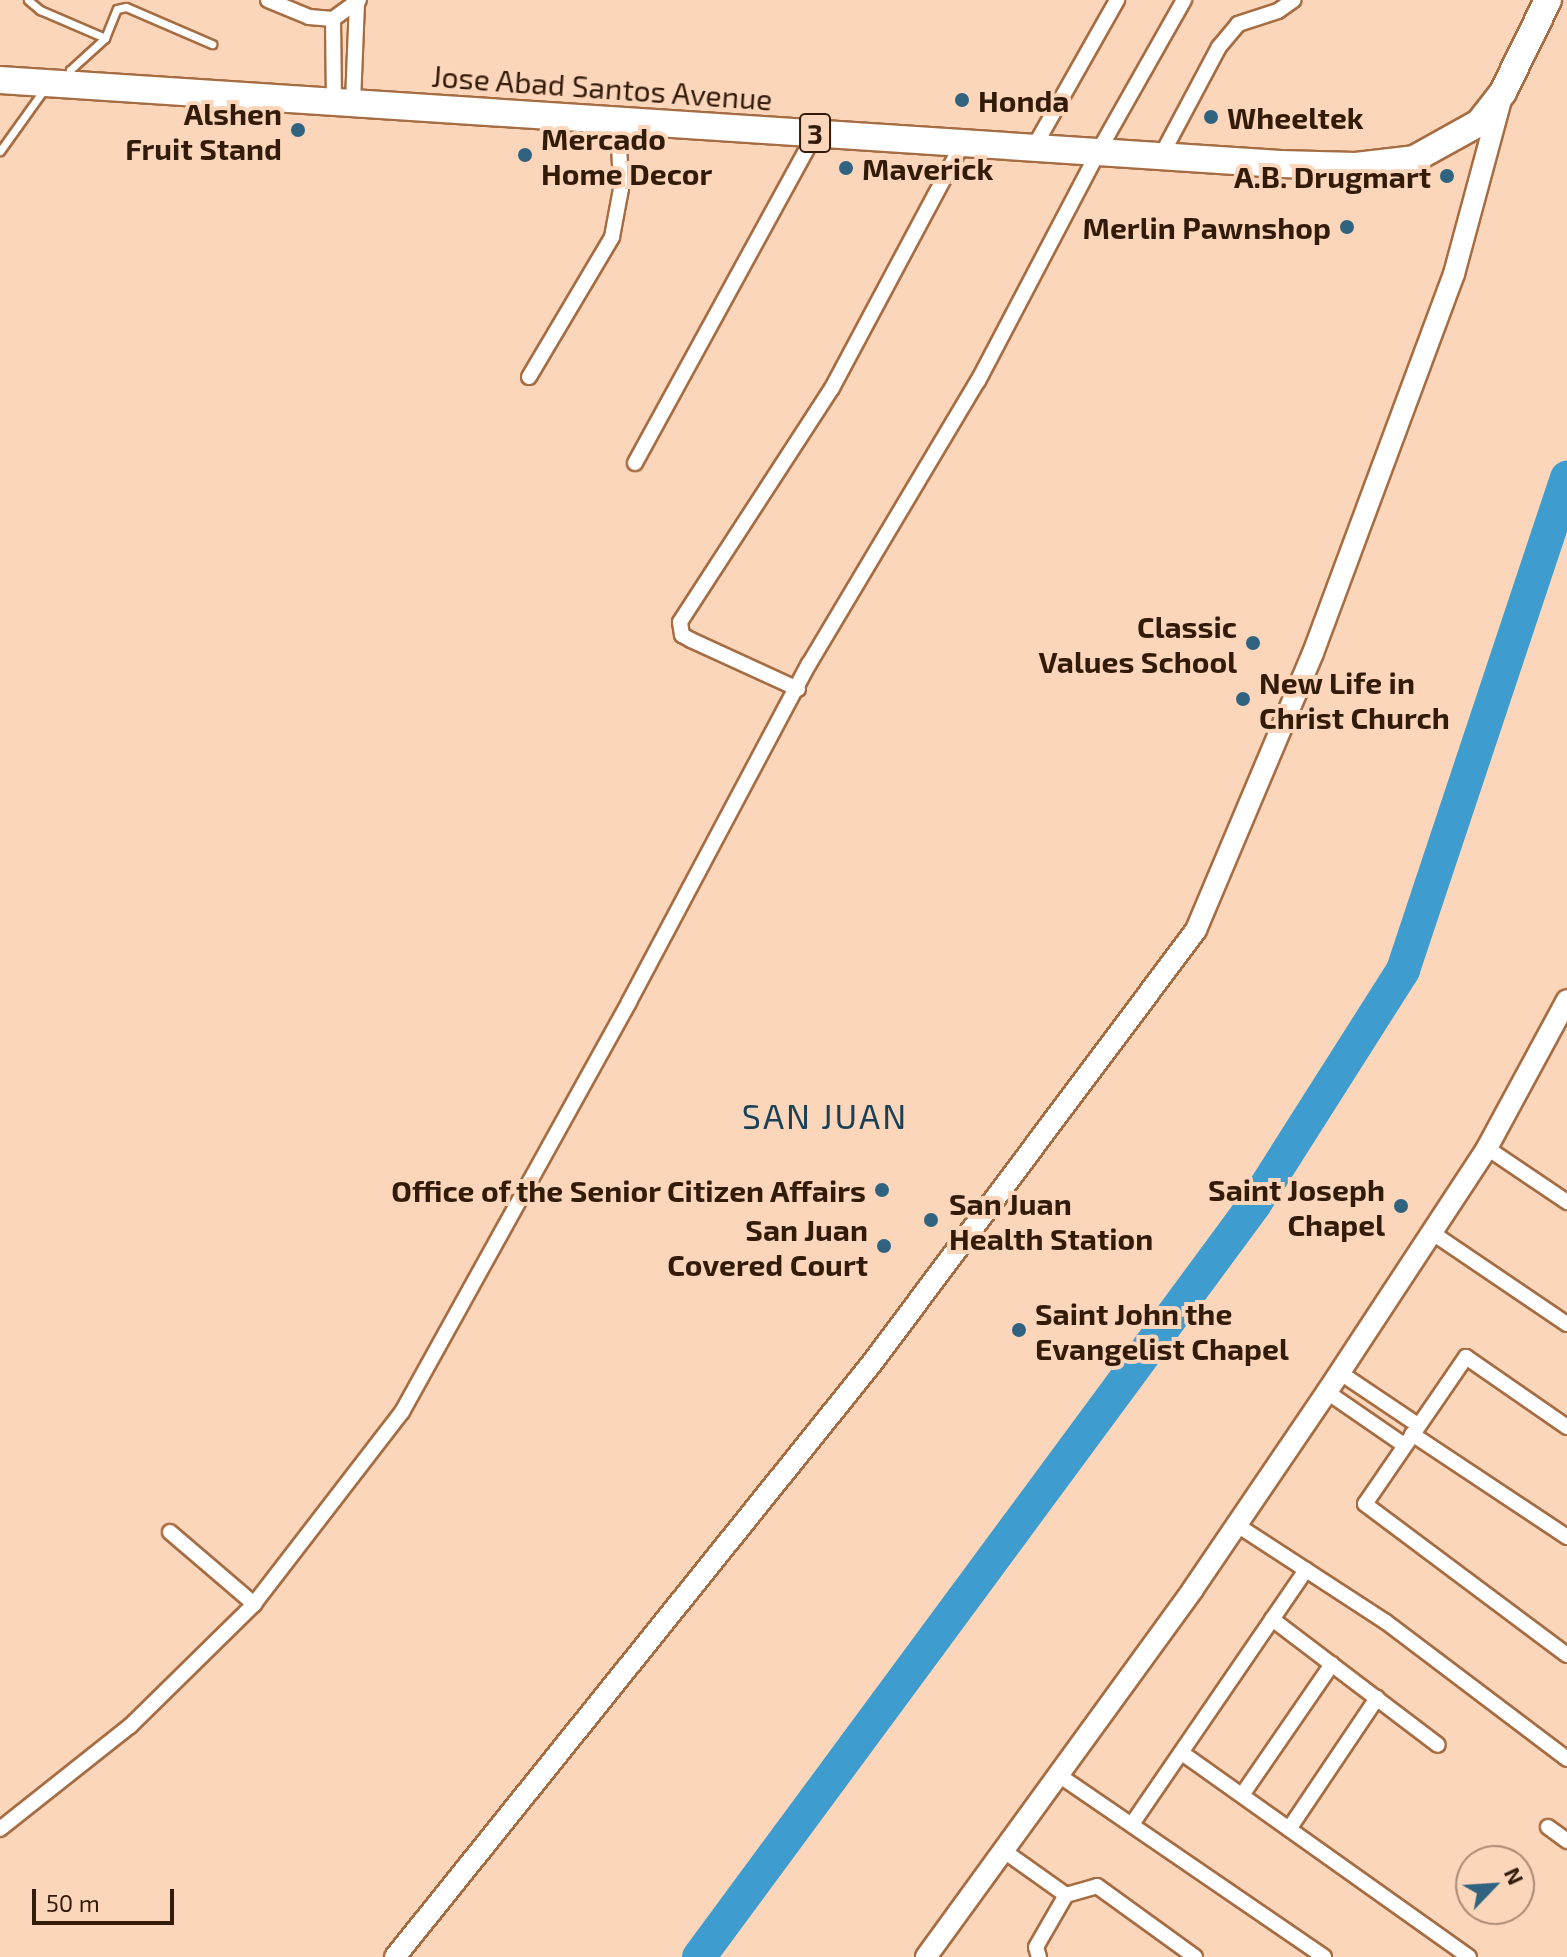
<!DOCTYPE html>
<style>
body{margin:0}
#map{position:relative;width:1567px;height:1957px;overflow:hidden;background:#fcd6bb;font-family:"Exo 2",sans-serif}
div>[style]{position:absolute}
[style*='--x']{left:calc(var(--x)*1px);top:calc(var(--y)*1px);width:calc(var(--w)*1px);rotate:calc(var(--a)*1deg)}
.river>*{height:34px;margin:-17px;padding:0 17px;transform-origin:17px;border-radius:17px;background:#3e9cce}
.roads{filter:drop-shadow(2px 0 #a66d43) drop-shadow(-2px 0 #a66d43) drop-shadow(0 2px #a66d43) drop-shadow(0 -2px #a66d43)}
.lane>*{height:7px;margin:-3.5px;padding:0 3.5px;transform-origin:3.5px;border-radius:3.5px;background:#fff}
.street>*{height:14px;margin:-7px;padding:0 7px;transform-origin:7px;border-radius:7px;background:#fff}
.secondary>*{height:20px;margin:-10px;padding:0 10px;transform-origin:10px;border-radius:10px;background:#fff}
.highway>*{height:26px;margin:-13px;padding:0 13px;transform-origin:13px;border-radius:13px;background:#fff}
.dots>*{width:22px;height:22px;translate:-50% -50%;box-sizing:border-box;border:4px solid #fcd6bb;border-radius:50%}
span{translate:-50% -50%;white-space:nowrap;text-align:center;line-height:1.15;-webkit-text-stroke:8px #fcd6bb;paint-order:stroke}
.shield-label span{padding:2px 6px;background:#fcd6bb;border:2px solid;border-radius:6px;-webkit-text-stroke-width:0}
.shield-label{font-size:28px;color:#321b09;font-weight:700}
.street-label{font-size:30px;color:#321b09}
.poi-label{font-size:30px;color:#321b09;font-weight:700}
.left{translate:0 -50%;text-align:left}
.right{translate:-100% -50%;text-align:right}
.quarter-label{font-size:34px;color:#184158;letter-spacing:2px}
.north{position:absolute;left:1455px;top:1845px;width:80px;height:80px;box-sizing:border-box;background:#fcd6bb;border:2px solid #ab8b74;border-radius:50%;rotate:65deg;font-size:22px;font-weight:700;line-height:32px;text-align:center;color:#321b09}
.north::after{content:'';display:block;margin:auto;width:28px;height:36px;background:#306380;clip-path:polygon(50% 0,100% 100%,50% 72%,0 100%)}
.scale{position:absolute;left:32px;top:1889px;width:142px;height:36px;box-sizing:border-box;border:4px solid #321b09;border-top:0;padding-left:10px;font-size:24px;line-height:28px;white-space:nowrap;color:#321b09;-webkit-text-stroke:6px #fcd6bb;paint-order:stroke}
</style>
<div id="map">
<div class="river">
<div style="--x:699;--y:1957;--w:935;--a:-53.57"></div>
<div style="--x:1254;--y:1205;--w:278;--a:-57.6"></div>
<div style="--x:1403;--y:970;--w:519;--a:-71.57"></div>
</div>
<div class="roads">
<div class="lane">
<div style="--x:28;--y:0;--w:16;--a:40"></div>
<div style="--x:40;--y:10;--w:71;--a:23.3"></div>
<div style="--x:69;--y:78;--w:8;--a:-83"></div>
<div style="--x:70;--y:70;--w:47;--a:-42.4"></div>
<div style="--x:105;--y:38;--w:31;--a:-68"></div>
<div style="--x:117;--y:9;--w:9;--a:-13"></div>
<div style="--x:126;--y:7;--w:94;--a:23.3"></div>
<div style="--x:0;--y:151;--w:74;--a:-54.4"></div>
</div>
<div class="street">
<div style="--x:268;--y:0;--w:44;--a:22.5"></div>
<div style="--x:309;--y:17;--w:24;--a:5"></div>
<div style="--x:333;--y:19;--w:32;--a:-36"></div>
<div style="--x:333;--y:19;--w:81;--a:89.3"></div>
<div style="--x:353;--y:102;--w:99;--a:-87.7"></div>
<div style="--x:1034;--y:147;--w:169;--a:-60.5"></div>
<div style="--x:1161;--y:156;--w:123;--a:-62"></div>
<div style="--x:1219;--y:47;--w:30;--a:-50"></div>
<div style="--x:1238;--y:24;--w:42;--a:-18"></div>
<div style="--x:1278;--y:11;--w:19;--a:-35"></div>
<div style="--x:529;--y:377;--w:163;--a:-59.3"></div>
<div style="--x:612;--y:237;--w:49;--a:-79.4"></div>
<div style="--x:621;--y:189;--w:69;--a:-92.5"></div>
<div style="--x:635;--y:463;--w:376;--a:-61.3"></div>
<div style="--x:798;--y:689;--w:118;--a:-155.4"></div>
<div style="--x:691;--y:640;--w:10;--a:-151"></div>
<div style="--x:682;--y:635;--w:13;--a:-99"></div>
<div style="--x:680;--y:622;--w:279;--a:-57"></div>
<div style="--x:832;--y:388;--w:278;--a:-61.9"></div>
<div style="--x:1487;--y:1148;--w:97;--a:34"></div>
<div style="--x:1431;--y:1232;--w:164;--a:34.1"></div>
<div style="--x:1339;--y:1372;--w:95;--a:33.9"></div>
<div style="--x:1327;--y:1392;--w:93;--a:34.5"></div>
<div style="--x:1567;--y:1427;--w:123;--a:-145.3"></div>
<div style="--x:1466;--y:1357;--w:178;--a:124.5"></div>
<div style="--x:1365;--y:1504;--w:252;--a:36.8"></div>
<div style="--x:1412;--y:1434;--w:186;--a:33.6"></div>
<div style="--x:1237;--y:1525;--w:178;--a:33.1"></div>
<div style="--x:1386;--y:1622;--w:227;--a:37.1"></div>
<div style="--x:170;--y:1532;--w:111;--a:40.6"></div>
<div style="--x:1272;--y:1619;--w:208;--a:37.2"></div>
<div style="--x:1182;--y:1753;--w:352;--a:35.4"></div>
<div style="--x:1060;--y:1776;--w:320;--a:34.4"></div>
<div style="--x:1242;--y:1795;--w:159;--a:-55.5"></div>
<div style="--x:1132;--y:1824;--w:308;--a:-55.6"></div>
<div style="--x:1548;--y:1827;--w:24;--a:36"></div>
<div style="--x:0;--y:1829;--w:166;--a:-38.4"></div>
<div style="--x:130;--y:1726;--w:174;--a:-44.5"></div>
<div style="--x:254;--y:1604;--w:242;--a:-52.4"></div>
<div style="--x:402;--y:1412;--w:469;--a:-61"></div>
<div style="--x:629;--y:1002;--w:383;--a:-62"></div>
<div style="--x:809;--y:664;--w:330;--a:-59.2"></div>
<div style="--x:978;--y:381;--w:259;--a:-62.3"></div>
<div style="--x:1098;--y:152;--w:175;--a:-60.5"></div>
<div style="--x:1289;--y:1829;--w:158;--a:-56.1"></div>
<div style="--x:1004;--y:1851;--w:76;--a:35.4"></div>
<div style="--x:1039;--y:1957;--w:10;--a:-107"></div>
<div style="--x:1036;--y:1947;--w:60;--a:-60"></div>
<div style="--x:1066;--y:1895;--w:32;--a:-16"></div>
<div style="--x:1097;--y:1886;--w:121;--a:35.9"></div>
</div>
<div class="secondary">
<div style="--x:395;--y:1957;--w:762;--a:-51.23"></div>
<div style="--x:872;--y:1363;--w:541;--a:-53.19"></div>
<div style="--x:1196;--y:930;--w:301;--a:-67.1"></div>
<div style="--x:1313;--y:653;--w:404;--a:-69.6"></div>
<div style="--x:1454;--y:274;--w:180;--a:-74.9"></div>
<div style="--x:926;--y:1957;--w:455;--a:-54"></div>
<div style="--x:1193;--y:1589;--w:238;--a:-55.8"></div>
<div style="--x:1327;--y:1392;--w:292;--a:-56.7"></div>
<div style="--x:1487;--y:1148;--w:168;--a:-61.6"></div>
</div>
<div class="highway">
<div style="--x:0;--y:80;--w:1283;--a:3.75"></div>
<div style="--x:1280;--y:164;--w:76;--a:1.5"></div>
<div style="--x:1356;--y:166;--w:58;--a:-6.9"></div>
<div style="--x:1414;--y:159;--w:74;--a:-29"></div>
<div style="--x:1479;--y:123;--w:39;--a:-52"></div>
<div style="--x:1503;--y:92;--w:102;--a:-63.9"></div>
</div>
</div>
<div class="dots">
<div style="left:962px;top:100px;background:#306380"></div>
<div style="left:1211px;top:117px;background:#306380"></div>
<div style="left:298px;top:130px;background:#306380"></div>
<div style="left:525px;top:155px;background:#306380"></div>
<div style="left:846px;top:168px;background:#306380"></div>
<div style="left:1447px;top:176px;background:#306380"></div>
<div style="left:1347px;top:227px;background:#306380"></div>
<div style="left:1253px;top:643px;background:#306380"></div>
<div style="left:1243px;top:699px;background:#306380"></div>
<div style="left:882px;top:1190px;background:#306380"></div>
<div style="left:1401px;top:1206px;background:#306380"></div>
<div style="left:931px;top:1220px;background:#306380"></div>
<div style="left:884px;top:1246px;background:#306380"></div>
<div style="left:1019px;top:1330px;background:#306380"></div>
</div>
<div class="shield-label">
<span style="left:815px;top:133px">3</span>
</div>
<div class="street-label">
<span style="left:602px;top:87px;rotate:4deg">Jose Abad Santos Avenue</span>
</div>
<div class="poi-label">
<span class="left" style="left:978px;top:100px">Honda</span>
<span class="right" style="left:282px;top:130px">Alshen<br>Fruit Stand</span>
<span class="left" style="left:1227px;top:117px">Wheeltek</span>
<span class="left" style="left:541px;top:155px">Mercado<br>Home Decor</span>
<span class="left" style="left:862px;top:168px">Maverick</span>
<span class="right" style="left:1431px;top:176px">A.B. Drugmart</span>
<span class="right" style="left:1331px;top:227px">Merlin Pawnshop</span>
<span class="right" style="left:1237px;top:643px">Classic<br>Values School</span>
<span class="left" style="left:1259px;top:699px">New Life in<br>Christ Church</span>
<span class="right" style="left:1385px;top:1206px">Saint Joseph<br>Chapel</span>
<span class="right" style="left:866px;top:1190px">Office of the Senior Citizen Affairs</span>
<span class="left" style="left:949px;top:1220px">San Juan<br>Health Station</span>
<span class="right" style="left:868px;top:1246px">San Juan<br>Covered Court</span>
<span class="left" style="left:1035px;top:1330px">Saint John the<br>Evangelist Chapel</span>
</div>
<div class="quarter-label">
<span style="left:825px;top:1116px">SAN JUAN</span>
</div>
<div class="north">N</div>
<div class="scale">50 m</div>
</div>
